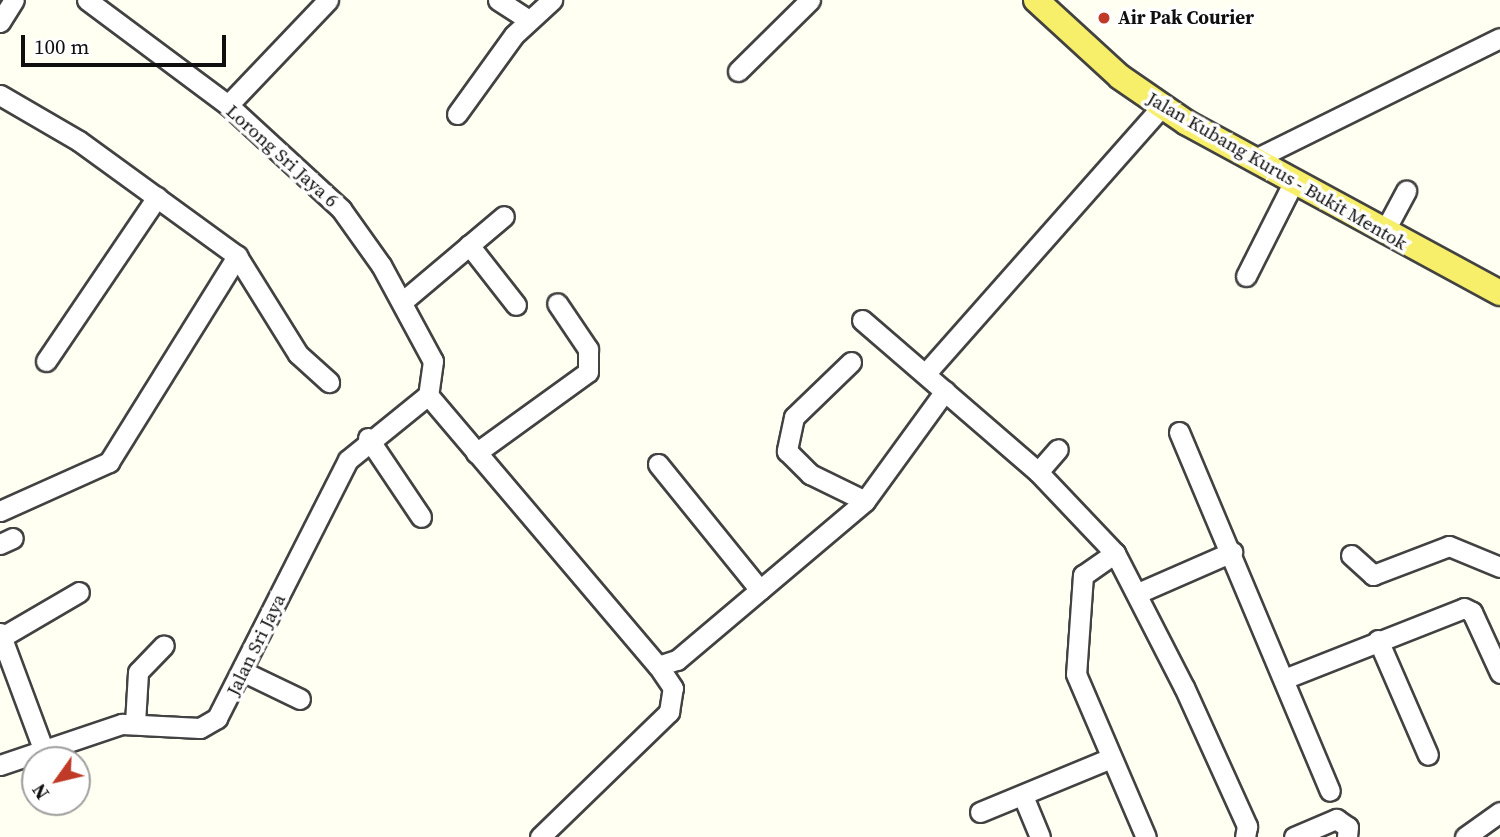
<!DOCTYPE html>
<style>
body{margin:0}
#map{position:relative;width:1500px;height:837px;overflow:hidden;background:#fffff2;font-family:"Source Serif 4",serif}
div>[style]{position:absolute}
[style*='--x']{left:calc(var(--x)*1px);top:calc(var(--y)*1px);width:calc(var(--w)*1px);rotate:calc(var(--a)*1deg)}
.roads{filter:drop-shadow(2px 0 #424242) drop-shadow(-2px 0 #424242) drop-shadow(0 2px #424242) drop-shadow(0 -2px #424242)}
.minor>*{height:19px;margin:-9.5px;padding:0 9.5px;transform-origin:9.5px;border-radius:9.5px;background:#fff}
.major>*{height:24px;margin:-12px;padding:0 12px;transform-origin:12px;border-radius:12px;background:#f7ee6a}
.dots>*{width:19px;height:19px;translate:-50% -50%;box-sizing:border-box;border:4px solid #fff;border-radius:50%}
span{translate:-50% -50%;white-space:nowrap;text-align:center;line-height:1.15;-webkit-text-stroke:7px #fff;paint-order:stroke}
.poi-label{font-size:19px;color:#0f0f0f;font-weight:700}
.left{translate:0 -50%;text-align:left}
.street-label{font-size:19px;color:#0f0f0f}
.north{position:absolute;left:21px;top:746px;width:70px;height:70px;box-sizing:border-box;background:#fff;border:2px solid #9f9f9f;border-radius:50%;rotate:236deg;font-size:19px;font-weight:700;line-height:28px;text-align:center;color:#0f0f0f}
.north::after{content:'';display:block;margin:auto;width:24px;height:32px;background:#c03b27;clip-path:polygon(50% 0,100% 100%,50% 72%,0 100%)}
.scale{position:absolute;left:21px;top:35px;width:205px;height:32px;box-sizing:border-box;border:4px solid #0f0f0f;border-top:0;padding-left:9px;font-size:21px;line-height:24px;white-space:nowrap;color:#0f0f0f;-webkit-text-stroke:5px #fff;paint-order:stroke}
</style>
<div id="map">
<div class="roads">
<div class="minor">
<div style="--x:87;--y:0;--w:176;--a:36.7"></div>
<div style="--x:228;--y:105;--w:154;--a:42.6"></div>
<div style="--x:341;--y:209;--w:69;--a:54.5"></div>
<div style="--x:381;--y:265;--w:109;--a:61.6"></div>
<div style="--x:433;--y:361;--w:34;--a:98"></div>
<div style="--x:498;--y:0;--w:37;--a:33"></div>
<div style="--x:0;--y:22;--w:26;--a:-58"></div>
<div style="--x:738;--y:71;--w:101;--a:-44.6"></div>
<div style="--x:0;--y:95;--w:91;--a:30.2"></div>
<div style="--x:79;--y:141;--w:195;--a:36"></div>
<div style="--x:237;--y:256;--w:115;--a:58.1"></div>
<div style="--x:298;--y:354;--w:42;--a:42.1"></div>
<div style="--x:228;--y:105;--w:145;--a:-46.4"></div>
<div style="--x:457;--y:114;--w:97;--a:-54.2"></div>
<div style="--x:514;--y:35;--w:52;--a:-42.6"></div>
<div style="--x:1253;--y:160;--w:275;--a:-26.3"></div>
<div style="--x:1384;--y:232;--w:47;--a:-61.8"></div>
<div style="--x:469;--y:245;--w:76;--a:51.9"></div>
<div style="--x:1246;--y:276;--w:104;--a:-63.2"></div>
<div style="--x:402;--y:302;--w:133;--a:-40.1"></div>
<div style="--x:862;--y:320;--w:233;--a:40.8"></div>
<div style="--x:1038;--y:472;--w:112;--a:46.5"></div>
<div style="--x:1115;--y:553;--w:151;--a:62.8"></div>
<div style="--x:1184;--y:687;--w:153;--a:65.6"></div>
<div style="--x:1247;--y:826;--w:11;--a:100"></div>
<div style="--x:46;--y:361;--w:198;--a:-55.9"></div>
<div style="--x:851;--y:362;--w:79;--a:136"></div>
<div style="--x:794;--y:417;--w:35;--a:102"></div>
<div style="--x:787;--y:451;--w:33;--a:45"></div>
<div style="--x:810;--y:474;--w:61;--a:26.1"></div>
<div style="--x:926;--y:373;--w:355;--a:-48.5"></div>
<div style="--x:428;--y:395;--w:355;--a:49.7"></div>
<div style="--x:658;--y:666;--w:20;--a:-18"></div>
<div style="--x:677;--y:660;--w:246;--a:-40.2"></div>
<div style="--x:865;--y:501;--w:136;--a:-54"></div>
<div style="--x:1179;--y:432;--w:389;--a:67.2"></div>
<div style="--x:368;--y:438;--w:95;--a:56.1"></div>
<div style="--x:476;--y:453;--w:138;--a:-35.9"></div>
<div style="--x:588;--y:372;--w:23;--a:-90"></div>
<div style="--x:588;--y:349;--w:55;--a:-124"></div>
<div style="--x:658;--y:464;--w:162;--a:51"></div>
<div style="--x:1038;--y:472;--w:30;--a:-49"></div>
<div style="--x:0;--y:511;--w:120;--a:-24.2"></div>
<div style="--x:109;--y:462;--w:243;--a:-58.1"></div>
<div style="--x:0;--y:544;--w:14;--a:-25"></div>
<div style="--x:1115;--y:553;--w:39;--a:145"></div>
<div style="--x:1083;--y:575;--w:99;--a:94"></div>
<div style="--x:1076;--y:674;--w:177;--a:66.8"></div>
<div style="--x:1351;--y:555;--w:30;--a:42"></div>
<div style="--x:1373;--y:575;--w:81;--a:-20.9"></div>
<div style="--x:1449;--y:546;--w:55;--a:22.4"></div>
<div style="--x:1138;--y:593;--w:103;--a:-23.6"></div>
<div style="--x:0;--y:633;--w:126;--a:69.6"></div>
<div style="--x:2;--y:637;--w:89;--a:-30.3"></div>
<div style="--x:1378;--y:640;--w:125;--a:66.5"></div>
<div style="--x:244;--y:672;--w:62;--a:25.7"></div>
<div style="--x:1284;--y:679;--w:193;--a:-21.5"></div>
<div style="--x:1464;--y:608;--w:9;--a:27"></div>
<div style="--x:1472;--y:612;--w:67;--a:65.3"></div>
<div style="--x:135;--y:723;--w:51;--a:-86.6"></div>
<div style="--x:138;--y:672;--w:37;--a:-46"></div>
<div style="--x:0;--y:765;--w:129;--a:-18.6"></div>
<div style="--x:122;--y:724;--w:78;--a:2.9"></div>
<div style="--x:200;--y:728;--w:20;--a:-30"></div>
<div style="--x:217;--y:718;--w:289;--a:-63.1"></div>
<div style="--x:348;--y:460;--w:103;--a:-39.1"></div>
<div style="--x:1023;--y:796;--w:44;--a:67.5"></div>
<div style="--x:980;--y:812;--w:142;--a:-22.4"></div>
<div style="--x:540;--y:837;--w:180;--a:-44.1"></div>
<div style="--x:669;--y:712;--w:24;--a:-81"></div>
<div style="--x:673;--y:688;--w:27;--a:-124"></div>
<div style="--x:1294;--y:837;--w:46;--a:-23.2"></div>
<div style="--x:1336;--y:819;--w:14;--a:34"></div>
<div style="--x:1348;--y:827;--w:10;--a:96"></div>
<div style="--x:1465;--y:837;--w:43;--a:-35.5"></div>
</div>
<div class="major">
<div style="--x:1036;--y:0;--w:114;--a:42.5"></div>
<div style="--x:1120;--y:77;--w:81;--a:34.5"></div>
<div style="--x:1187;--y:123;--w:356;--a:28.5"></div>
</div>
</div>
<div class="dots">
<div style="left:1104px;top:18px;background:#c03b27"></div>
</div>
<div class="poi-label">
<span class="left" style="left:1118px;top:18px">Air Pak Courier</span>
</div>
<div class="street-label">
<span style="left:282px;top:156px;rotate:42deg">Lorong Sri Jaya 6</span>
<span style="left:1277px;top:171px;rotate:30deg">Jalan Kubang Kurus - Bukit Mentok</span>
<span style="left:256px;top:645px;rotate:-64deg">Jalan Sri Jaya</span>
</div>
<div class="north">N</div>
<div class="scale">100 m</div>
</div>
